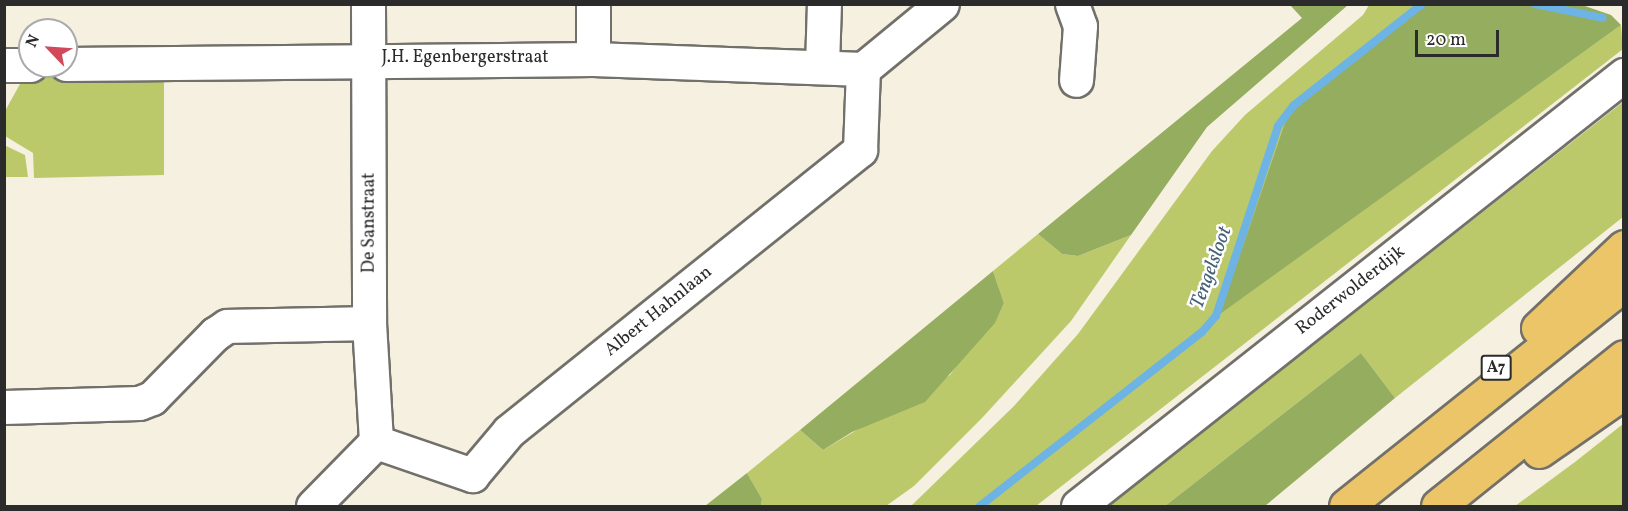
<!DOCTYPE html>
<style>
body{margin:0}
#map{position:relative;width:1628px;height:511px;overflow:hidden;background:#f5f0df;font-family:Vollkorn,serif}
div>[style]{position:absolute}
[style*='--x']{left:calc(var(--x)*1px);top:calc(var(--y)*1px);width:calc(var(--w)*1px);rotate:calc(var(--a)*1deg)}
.green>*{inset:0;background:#bcc96b}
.forest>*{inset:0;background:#95ad5f}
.stream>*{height:8px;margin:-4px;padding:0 4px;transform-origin:4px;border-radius:4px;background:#6db3e4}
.roads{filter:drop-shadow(2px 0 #72706a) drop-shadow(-2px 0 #72706a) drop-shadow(0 2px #72706a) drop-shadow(0 -2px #72706a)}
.minor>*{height:33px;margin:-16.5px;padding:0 16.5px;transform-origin:16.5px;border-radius:16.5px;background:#fff}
.tertiary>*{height:33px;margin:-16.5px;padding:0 16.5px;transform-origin:16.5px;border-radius:16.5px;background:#fff}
.motorway>*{height:33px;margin:-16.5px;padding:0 16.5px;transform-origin:16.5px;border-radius:16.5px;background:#ecc569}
span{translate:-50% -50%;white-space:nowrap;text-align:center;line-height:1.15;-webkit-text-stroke:5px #fff;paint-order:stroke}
.shield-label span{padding:2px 4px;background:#fff;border:2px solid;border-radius:4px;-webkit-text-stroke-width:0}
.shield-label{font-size:16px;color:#2b2b2b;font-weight:700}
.street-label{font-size:18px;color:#2b2b2b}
.water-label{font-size:20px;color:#456175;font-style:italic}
.frame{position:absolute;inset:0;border:6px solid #2b2b2b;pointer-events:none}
.north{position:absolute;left:18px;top:18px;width:60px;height:60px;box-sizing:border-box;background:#fff;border:2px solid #aaa;border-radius:50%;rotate:295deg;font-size:16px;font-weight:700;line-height:24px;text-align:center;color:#2b2b2b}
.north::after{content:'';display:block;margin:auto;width:21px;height:27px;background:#d1495b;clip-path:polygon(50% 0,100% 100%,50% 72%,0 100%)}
.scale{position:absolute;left:1415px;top:30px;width:84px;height:27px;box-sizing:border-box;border:3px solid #2b2b2b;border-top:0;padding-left:8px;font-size:18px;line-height:21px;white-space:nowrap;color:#2b2b2b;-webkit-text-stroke:4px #fff;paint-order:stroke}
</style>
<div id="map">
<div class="green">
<div style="clip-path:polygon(1369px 5px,1423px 5px,1289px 111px,1231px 305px,1621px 25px,1623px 49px,1036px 506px,911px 506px,1014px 406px,1078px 334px,1212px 151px,1245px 115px,1363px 15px)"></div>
<div style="clip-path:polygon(25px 75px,164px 76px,164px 175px,34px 178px,33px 153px,5px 136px,5px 111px)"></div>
<div style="clip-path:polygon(1623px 102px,1623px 217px,1395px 398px,1361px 353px,1165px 506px,1108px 506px)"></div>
<div style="clip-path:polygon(4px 145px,25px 155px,28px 177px,5px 177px)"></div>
<div style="clip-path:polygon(1038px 234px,1062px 254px,1078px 256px,1131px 235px,1071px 321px,982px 418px,914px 486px,886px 506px,761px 506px,762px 499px,747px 473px,800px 430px,823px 450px,950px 375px,965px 353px,995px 322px,1004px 303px,993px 271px)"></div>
<div style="clip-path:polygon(1623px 424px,1623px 506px,1515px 506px,1575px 462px)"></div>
</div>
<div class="forest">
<div style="clip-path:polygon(1290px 5px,1348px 5px,1207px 127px,1131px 235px,1078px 256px,1062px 254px,1038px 234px,1302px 18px)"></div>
<div style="clip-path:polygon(1423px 5px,1582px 5px,1611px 15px,1621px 25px,1220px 314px,1289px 111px)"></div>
<div style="clip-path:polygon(993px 271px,1004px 303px,995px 323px,925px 402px,852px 432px,823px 450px,800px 430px)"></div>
<div style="clip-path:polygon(1361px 353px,1395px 398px,1265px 506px,1165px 506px)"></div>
<div style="clip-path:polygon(747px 473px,762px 499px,761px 506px,705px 506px)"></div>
</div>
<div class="stream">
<div style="--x:1535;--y:4;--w:69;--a:11.6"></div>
<div style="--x:980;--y:506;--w:282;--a:-38.1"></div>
<div style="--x:1202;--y:332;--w:21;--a:-49"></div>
<div style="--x:1216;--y:316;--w:200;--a:-71.9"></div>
<div style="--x:1278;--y:126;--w:25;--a:-53"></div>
<div style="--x:1293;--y:106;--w:164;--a:-38.3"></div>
</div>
<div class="roads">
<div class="minor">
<div style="--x:368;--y:4;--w:319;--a:89.8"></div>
<div style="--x:369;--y:323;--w:119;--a:86.6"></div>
<div style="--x:1072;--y:4;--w:23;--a:70"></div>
<div style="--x:1080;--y:26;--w:54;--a:94.2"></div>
<div style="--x:593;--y:59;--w:55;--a:-90"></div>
<div style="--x:66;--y:64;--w:527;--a:-0.54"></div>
<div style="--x:593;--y:59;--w:270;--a:2.1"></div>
<div style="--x:7;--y:65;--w:23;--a:0"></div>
<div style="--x:822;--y:66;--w:62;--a:-88.2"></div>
<div style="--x:4;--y:407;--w:135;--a:-1.7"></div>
<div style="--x:139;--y:403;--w:14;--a:-21"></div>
<div style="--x:152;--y:398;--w:90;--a:-45.5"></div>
<div style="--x:215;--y:334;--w:14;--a:-34"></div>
<div style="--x:227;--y:326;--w:142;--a:-1.2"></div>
<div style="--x:313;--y:506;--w:90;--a:-45.5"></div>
<div style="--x:376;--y:442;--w:102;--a:19"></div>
<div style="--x:472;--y:475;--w:57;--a:-49.9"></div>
<div style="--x:509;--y:431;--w:450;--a:-38.7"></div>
<div style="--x:860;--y:150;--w:81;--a:-87.9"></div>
<div style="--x:863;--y:69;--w:102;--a:-39.4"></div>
</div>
<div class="tertiary">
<div style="--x:1078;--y:506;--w:696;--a:-38.29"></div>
</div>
<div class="motorway">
<div style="--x:1538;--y:328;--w:118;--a:-43.3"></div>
<div style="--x:1539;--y:451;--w:103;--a:-34.8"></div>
<div style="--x:1346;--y:506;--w:356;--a:-38.6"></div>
<div style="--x:1438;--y:506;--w:238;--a:-38.7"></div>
</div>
</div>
<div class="shield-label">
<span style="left:1496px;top:368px">A7</span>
</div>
<div class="street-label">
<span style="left:465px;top:58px">J.H. Egenbergerstraat</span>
<span style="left:370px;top:223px;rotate:-90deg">De Sanstraat</span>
<span style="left:1351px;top:291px;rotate:-38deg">Roderwolderdijk</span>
<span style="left:659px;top:312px;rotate:-39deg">Albert Hahnlaan</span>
</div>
<div class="water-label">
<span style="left:1212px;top:268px;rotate:-70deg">Tengelsloot</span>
</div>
<div class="frame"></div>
<div class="north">N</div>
<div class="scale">20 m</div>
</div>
